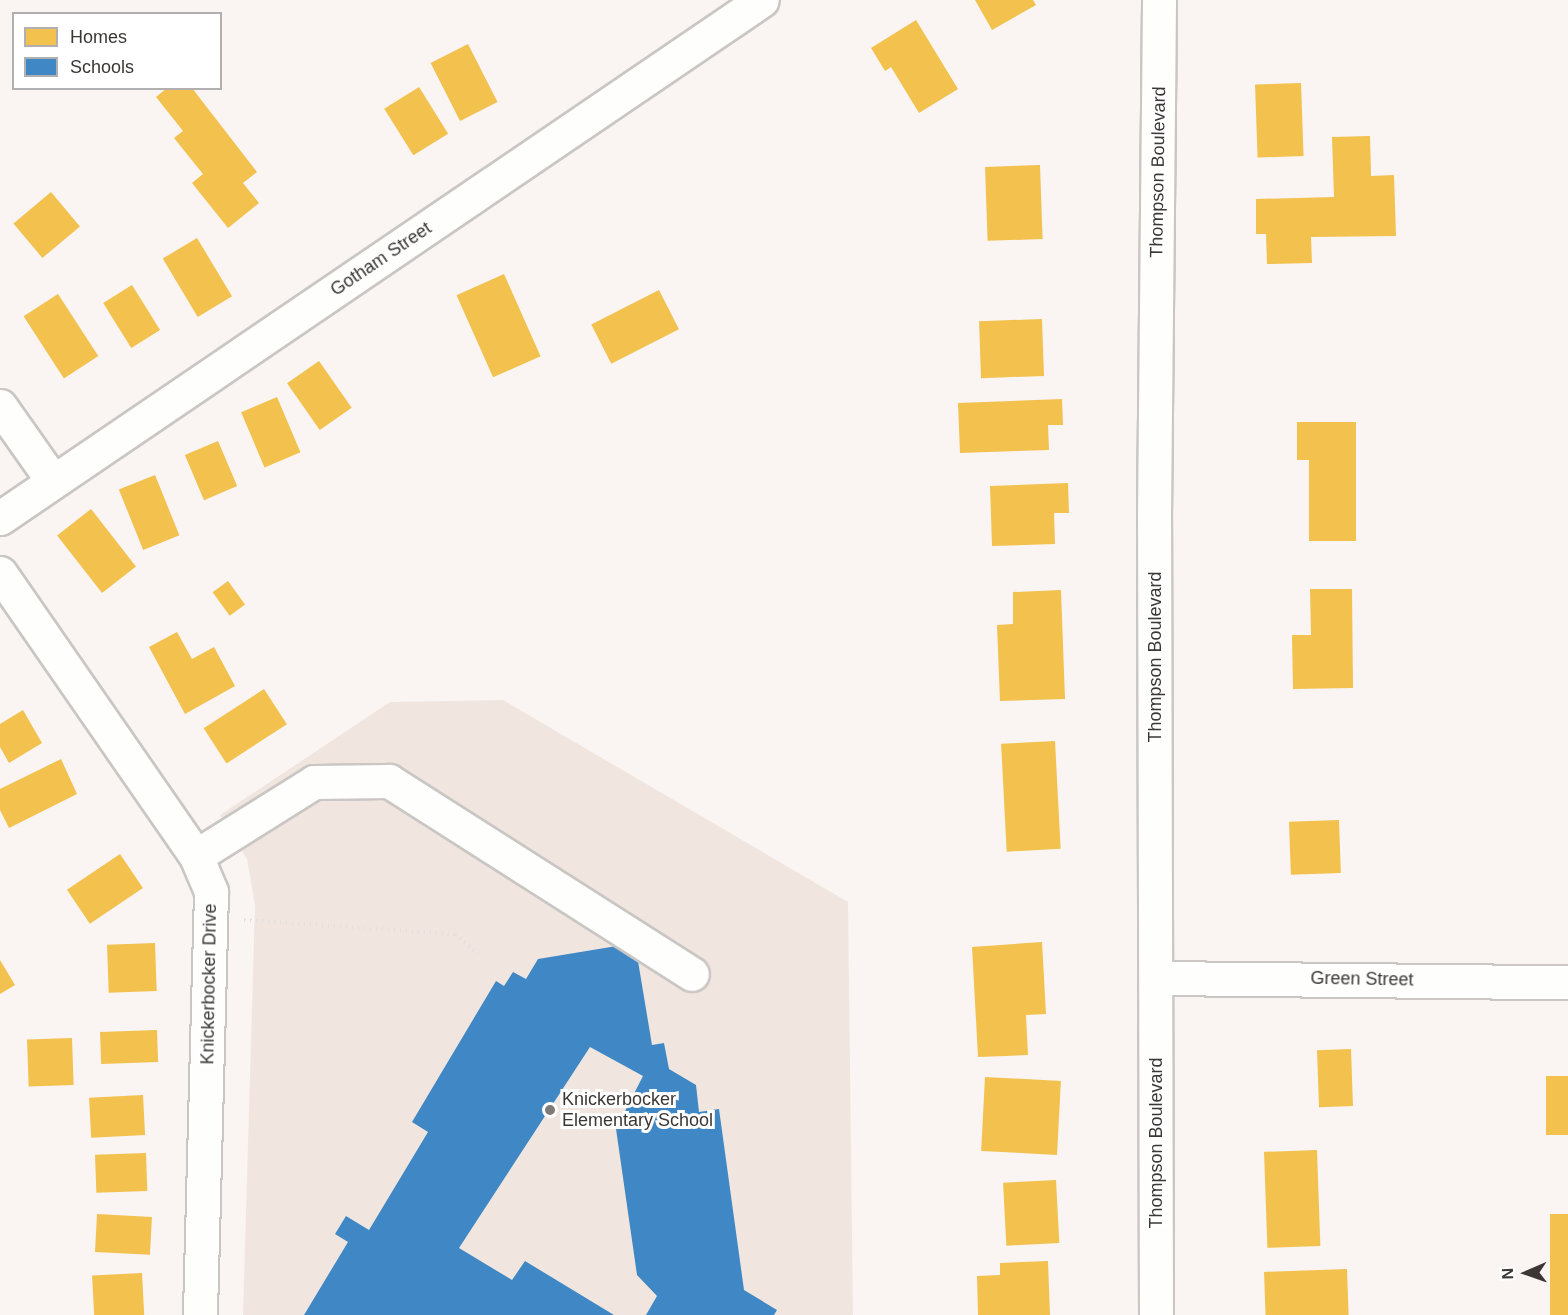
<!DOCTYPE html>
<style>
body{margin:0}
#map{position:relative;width:1568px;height:1315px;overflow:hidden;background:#faf5f2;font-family:Arial,sans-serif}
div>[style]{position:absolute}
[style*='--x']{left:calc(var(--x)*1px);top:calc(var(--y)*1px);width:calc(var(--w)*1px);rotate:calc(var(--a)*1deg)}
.built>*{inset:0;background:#f0e6df}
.homes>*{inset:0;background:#f2c14e;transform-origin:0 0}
.schools>*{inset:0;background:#3f88c5}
.path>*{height:4px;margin-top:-2px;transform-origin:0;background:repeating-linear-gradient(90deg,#e3e1e0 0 1.5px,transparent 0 6px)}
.roads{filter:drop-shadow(2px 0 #cac6c4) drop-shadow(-2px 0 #cac6c4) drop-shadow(0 2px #cac6c4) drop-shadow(0 -2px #cac6c4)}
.minor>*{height:33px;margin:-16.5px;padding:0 16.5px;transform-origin:16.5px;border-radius:16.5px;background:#fefefd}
.dots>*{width:16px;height:16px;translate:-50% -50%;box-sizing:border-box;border:3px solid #fff;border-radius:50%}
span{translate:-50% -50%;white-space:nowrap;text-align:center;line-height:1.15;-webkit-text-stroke:6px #fff;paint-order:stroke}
.street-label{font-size:18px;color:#3b3736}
.poi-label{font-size:18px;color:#3b3736}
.left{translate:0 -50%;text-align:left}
.legend{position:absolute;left:12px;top:12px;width:210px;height:78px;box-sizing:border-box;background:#fff;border:2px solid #b1afaf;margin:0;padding:8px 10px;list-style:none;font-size:18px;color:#3b3736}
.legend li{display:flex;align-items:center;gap:12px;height:30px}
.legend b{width:30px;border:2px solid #b1afaf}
.north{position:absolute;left:1496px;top:1243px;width:60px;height:60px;-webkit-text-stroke:4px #fff;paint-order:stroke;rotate:268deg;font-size:16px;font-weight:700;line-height:24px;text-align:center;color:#3b3736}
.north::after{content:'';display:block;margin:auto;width:21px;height:27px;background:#3b3736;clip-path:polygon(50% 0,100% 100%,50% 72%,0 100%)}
</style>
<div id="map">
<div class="built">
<div style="clip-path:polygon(503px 700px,848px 902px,853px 1315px,243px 1315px,255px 905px,247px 859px,220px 815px,390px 702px)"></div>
</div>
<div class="homes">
<div style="clip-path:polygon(975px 0,1033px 0,1036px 5px,992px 30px)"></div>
<div style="clip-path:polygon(916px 20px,958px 89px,919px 113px,891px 67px,885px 71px,871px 48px)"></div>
<div style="left:468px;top:44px;width:65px;height:42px;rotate:63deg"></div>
<div style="left:1301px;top:83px;width:73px;height:46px;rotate:88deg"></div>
<div style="left:419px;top:87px;width:55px;height:41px;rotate:58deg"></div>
<div style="clip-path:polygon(167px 88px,192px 88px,257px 172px,243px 183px,259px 203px,228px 228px,192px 183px,203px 174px,174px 138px,183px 131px,156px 97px)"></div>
<div style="clip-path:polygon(1370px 136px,1371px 176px,1394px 175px,1396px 236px,1311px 237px,1312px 263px,1267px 264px,1266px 234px,1256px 234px,1256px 199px,1334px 197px,1332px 137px)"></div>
<div style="left:1040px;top:165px;width:74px;height:55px;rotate:88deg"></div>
<div style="left:51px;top:192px;width:45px;height:49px;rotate:50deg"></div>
<div style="left:197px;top:238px;width:68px;height:40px;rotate:59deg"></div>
<div style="left:504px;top:274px;width:90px;height:52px;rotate:66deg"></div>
<div style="left:132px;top:285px;width:53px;height:34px;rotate:58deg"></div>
<div style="left:659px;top:290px;width:44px;height:76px;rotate:63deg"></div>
<div style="left:58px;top:294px;width:74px;height:41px;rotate:57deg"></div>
<div style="left:1042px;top:319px;width:57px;height:63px;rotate:88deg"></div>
<div style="left:319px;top:361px;width:57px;height:39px;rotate:55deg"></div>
<div style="left:277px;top:397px;width:60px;height:39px;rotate:67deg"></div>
<div style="clip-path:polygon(1062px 399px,1063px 425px,1048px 425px,1049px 450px,960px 453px,958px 403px)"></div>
<div style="clip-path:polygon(1297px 422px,1356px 422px,1356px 541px,1309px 541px,1309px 460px,1297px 460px)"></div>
<div style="left:218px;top:441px;width:49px;height:36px;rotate:67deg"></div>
<div style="left:155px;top:475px;width:65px;height:39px;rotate:68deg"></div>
<div style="clip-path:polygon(1068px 483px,1069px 513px,1054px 513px,1055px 544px,992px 546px,990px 486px)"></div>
<div style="left:91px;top:509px;width:73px;height:43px;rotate:52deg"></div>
<div style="left:228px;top:581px;width:29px;height:19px;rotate:54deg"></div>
<div style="clip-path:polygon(1310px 589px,1352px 589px,1353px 688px,1293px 689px,1292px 635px,1311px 635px)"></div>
<div style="clip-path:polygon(1061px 590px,1065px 699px,1000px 701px,997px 625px,1013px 624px,1013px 592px)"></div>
<div style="clip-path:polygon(177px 632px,192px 659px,214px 647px,235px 686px,185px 714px,149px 647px)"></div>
<div style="left:264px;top:689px;width:42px;height:72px;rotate:57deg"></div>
<div style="clip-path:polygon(23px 710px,42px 743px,9px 763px,0 747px,0 724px)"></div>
<div style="left:1055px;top:741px;width:108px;height:54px;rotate:87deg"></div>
<div style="clip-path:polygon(61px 759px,77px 794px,9px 828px,0 810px,0 789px)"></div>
<div style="left:1339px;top:820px;width:53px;height:50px;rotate:88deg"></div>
<div style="left:120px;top:854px;width:41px;height:64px;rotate:56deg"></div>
<div style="clip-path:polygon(1042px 942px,1046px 1014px,1026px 1015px,1028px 1055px,978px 1057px,972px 947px)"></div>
<div style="left:155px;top:943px;width:48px;height:48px;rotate:88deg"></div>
<div style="clip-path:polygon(0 960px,15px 985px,0 994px)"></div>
<div style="left:157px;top:1030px;width:32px;height:57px;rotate:88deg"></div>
<div style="left:72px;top:1038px;width:47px;height:45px;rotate:88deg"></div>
<div style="left:1351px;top:1049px;width:57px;height:34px;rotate:88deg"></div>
<div style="left:1568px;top:1076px;width:59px;height:22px;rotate:90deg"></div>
<div style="left:985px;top:1077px;width:76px;height:74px;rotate:3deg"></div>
<div style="left:143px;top:1095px;width:40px;height:54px;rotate:87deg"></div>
<div style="left:1317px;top:1150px;width:96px;height:53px;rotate:88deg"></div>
<div style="left:146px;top:1153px;width:38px;height:51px;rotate:88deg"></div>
<div style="left:1056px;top:1180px;width:63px;height:53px;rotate:87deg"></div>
<div style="left:97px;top:1214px;width:55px;height:38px;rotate:3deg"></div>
<div style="left:1550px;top:1214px;width:18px;height:101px"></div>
<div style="clip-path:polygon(1048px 1261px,1050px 1315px,978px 1315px,977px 1276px,1000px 1275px,1000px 1263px)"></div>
<div style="left:1347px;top:1269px;width:46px;height:83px;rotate:88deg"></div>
<div style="left:142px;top:1273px;width:42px;height:50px;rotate:87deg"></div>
</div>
<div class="schools">
<div style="clip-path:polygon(635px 943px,652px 1045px,664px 1043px,669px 1069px,696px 1085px,699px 1112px,719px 1109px,744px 1290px,777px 1310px,774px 1315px,646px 1315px,657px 1296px,637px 1275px,616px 1129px,643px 1076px,590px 1047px,459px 1248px,512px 1280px,525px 1261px,614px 1315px,304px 1315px,348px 1242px,335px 1234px,346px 1216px,369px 1230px,428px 1132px,412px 1122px,496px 981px,504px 986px,513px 972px,526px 979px,538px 959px)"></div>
</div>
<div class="path">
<div style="--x:244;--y:920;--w:211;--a:3.8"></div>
<div style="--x:455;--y:934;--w:31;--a:40"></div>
</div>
<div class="roads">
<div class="minor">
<div style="--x:0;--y:406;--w:92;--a:54.8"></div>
<div style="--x:0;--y:518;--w:921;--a:-34.21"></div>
<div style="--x:0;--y:573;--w:344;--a:55.3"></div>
<div style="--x:196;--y:856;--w:39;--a:67"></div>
<div style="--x:211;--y:892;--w:423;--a:91.5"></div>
<div style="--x:196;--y:856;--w:139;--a:-32.1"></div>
<div style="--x:314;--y:782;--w:75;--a:-0.8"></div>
<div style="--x:389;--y:781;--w:359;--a:32.5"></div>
<div style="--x:1157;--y:978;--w:411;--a:0.6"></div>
<div style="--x:1156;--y:1315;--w:799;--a:-90.14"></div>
<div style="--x:1154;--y:516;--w:516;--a:-89.44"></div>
</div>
</div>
<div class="dots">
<div style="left:550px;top:1110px;background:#7e7a78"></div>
</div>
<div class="street-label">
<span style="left:1158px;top:172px;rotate:-89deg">Thompson Boulevard</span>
<span style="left:381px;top:259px;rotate:-34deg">Gotham Street</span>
<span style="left:1155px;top:657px;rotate:-90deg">Thompson Boulevard</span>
<span style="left:1362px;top:979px;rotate:1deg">Green Street</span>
<span style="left:209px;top:984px;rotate:-89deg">Knickerbocker Drive</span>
<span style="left:1156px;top:1143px;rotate:-90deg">Thompson Boulevard</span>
</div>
<div class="poi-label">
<span class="left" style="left:562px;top:1110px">Knickerbocker<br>Elementary School</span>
</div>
<ul class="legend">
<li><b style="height:16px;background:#f2c14e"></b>Homes</li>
<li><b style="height:16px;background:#3f88c5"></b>Schools</li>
</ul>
<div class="north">N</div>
</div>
